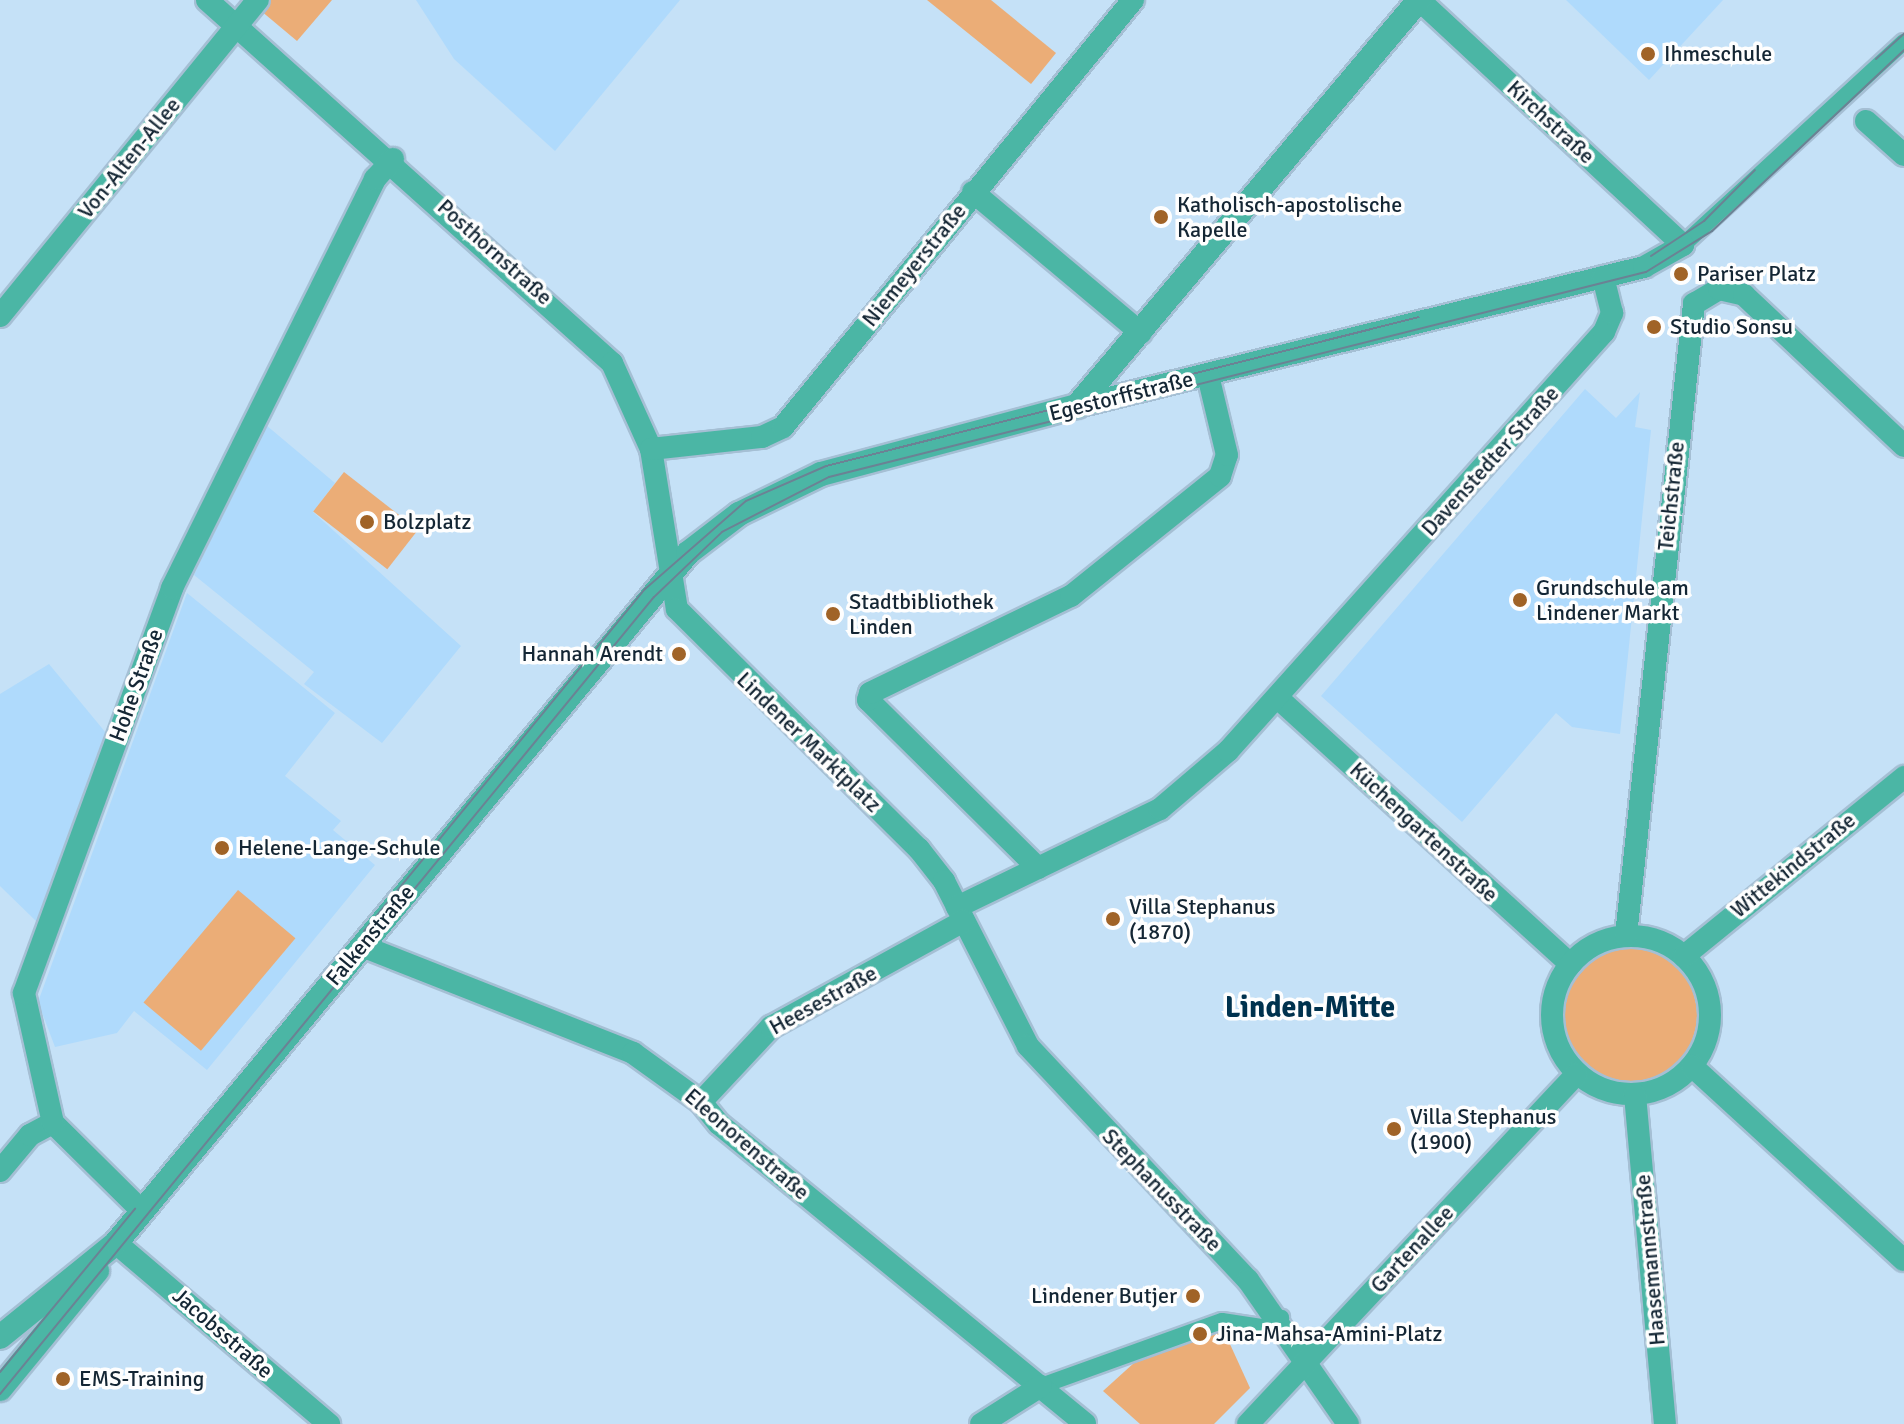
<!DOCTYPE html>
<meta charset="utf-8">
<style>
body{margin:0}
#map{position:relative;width:1904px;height:1424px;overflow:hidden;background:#c5e1f7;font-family:Signika,sans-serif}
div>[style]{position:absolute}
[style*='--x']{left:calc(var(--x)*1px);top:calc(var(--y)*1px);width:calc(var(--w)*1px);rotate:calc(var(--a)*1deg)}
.built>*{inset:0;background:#afdafc}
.green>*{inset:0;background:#ebad77;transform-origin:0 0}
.round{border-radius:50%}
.roads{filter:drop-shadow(2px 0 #a5bfd4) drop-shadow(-2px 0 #a5bfd4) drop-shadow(0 2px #a5bfd4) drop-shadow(0 -2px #a5bfd4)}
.pedestrian>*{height:16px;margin:-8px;padding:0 8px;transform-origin:8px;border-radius:8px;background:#4bb6a5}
.minor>*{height:22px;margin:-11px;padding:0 11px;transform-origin:11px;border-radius:11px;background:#4bb6a5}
.minor>.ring{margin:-11px;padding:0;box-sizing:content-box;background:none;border:22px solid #4bb6a5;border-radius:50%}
.tertiary>*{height:24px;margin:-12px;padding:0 12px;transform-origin:12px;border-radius:12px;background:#4bb6a5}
.tram>*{height:2px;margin:-1px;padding:0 1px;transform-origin:1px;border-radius:1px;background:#6b8294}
.dots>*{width:22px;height:22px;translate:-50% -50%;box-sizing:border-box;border:4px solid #fefefe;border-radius:50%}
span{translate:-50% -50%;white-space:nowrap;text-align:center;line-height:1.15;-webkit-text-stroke:7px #fefefe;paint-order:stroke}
.poi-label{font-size:22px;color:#142634}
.left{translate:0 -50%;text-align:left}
.right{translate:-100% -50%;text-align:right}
.street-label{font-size:22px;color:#142634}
.district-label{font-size:30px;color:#00324e;font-weight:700}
</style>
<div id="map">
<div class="built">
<div style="clip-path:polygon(416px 0,680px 0,555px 151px,454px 59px)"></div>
<div style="clip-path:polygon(1566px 0,1723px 0,1649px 80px)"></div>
<div style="clip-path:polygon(1585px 389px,1616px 418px,1640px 392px,1635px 427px,1651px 430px,1620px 734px,1572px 727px,1556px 713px,1462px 822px,1321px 696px)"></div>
<div style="clip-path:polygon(266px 425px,335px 483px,313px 512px,461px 646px,382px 743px,304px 684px,314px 672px,194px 575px)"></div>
<div style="clip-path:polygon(187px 593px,335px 713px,285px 776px,341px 821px,333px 830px,375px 865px,207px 1070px,134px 1011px,117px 1033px,55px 1047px,38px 1002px)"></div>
<div style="clip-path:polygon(49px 664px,106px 733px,37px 922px,0 886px,0 694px)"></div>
</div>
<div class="green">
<div style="clip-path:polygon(248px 0,332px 0,297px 41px)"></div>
<div style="clip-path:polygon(927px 0,991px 0,1056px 53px,1031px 84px)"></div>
<div style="left:344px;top:472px;width:94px;height:50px;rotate:38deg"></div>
<div style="left:238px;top:890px;width:75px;height:147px;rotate:40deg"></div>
<div class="round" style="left:1563px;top:948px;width:134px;height:134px"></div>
<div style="clip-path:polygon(1224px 1331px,1250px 1388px,1214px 1424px,1140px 1424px,1103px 1391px,1135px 1362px)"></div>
</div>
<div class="roads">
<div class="pedestrian">
<div style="--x:1683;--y:245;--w:300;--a:-42.6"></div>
<div style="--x:1041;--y:1386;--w:192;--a:-19.8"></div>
<div style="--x:1222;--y:1321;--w:48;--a:8.5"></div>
<div style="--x:1269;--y:1328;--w:16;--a:-40"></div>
</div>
<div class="minor">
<div style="--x:207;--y:0;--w:544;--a:41.87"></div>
<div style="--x:612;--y:363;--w:94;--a:65.6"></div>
<div style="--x:651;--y:449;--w:162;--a:80.8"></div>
<div style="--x:677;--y:609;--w:341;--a:44.8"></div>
<div style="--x:919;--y:849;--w:41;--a:52"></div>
<div style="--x:944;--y:881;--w:185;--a:63"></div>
<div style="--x:1028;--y:1046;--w:321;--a:46.8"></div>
<div style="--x:1248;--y:1280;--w:175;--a:55.2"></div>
<div style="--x:1866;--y:121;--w:51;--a:41.8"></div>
<div style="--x:973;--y:192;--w:219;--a:40"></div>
<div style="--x:0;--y:316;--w:408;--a:-50.8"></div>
<div style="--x:1077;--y:406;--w:584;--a:-13.77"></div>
<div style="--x:1644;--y:267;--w:45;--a:-29.4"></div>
<div style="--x:1683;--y:245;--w:360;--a:-137.1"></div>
<div style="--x:651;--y:449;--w:112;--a:-6.2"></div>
<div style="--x:762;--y:437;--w:23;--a:-25"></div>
<div style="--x:783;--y:427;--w:552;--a:-50.66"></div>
<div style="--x:1279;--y:699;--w:394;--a:42.3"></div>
<div style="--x:1038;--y:868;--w:239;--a:-135.3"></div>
<div style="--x:868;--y:700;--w:7;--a:-74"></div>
<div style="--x:870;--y:693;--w:223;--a:-25.8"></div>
<div style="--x:1071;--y:596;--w:191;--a:-38.8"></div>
<div style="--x:1220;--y:476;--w:22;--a:-72"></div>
<div style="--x:1227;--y:455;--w:82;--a:-103.4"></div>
<div style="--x:957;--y:907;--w:225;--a:-25.8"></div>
<div style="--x:1160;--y:809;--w:89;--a:-40.5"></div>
<div style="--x:1228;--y:751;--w:563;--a:-48.1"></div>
<div style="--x:1604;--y:332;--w:21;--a:-67"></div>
<div style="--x:1612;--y:313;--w:37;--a:-104"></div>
<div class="ring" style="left:1552px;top:936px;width:136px;height:136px"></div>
<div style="--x:1626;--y:936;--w:636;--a:-83.86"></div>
<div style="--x:1694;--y:304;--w:29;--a:-31"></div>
<div style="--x:1719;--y:289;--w:26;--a:13"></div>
<div style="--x:1744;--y:295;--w:220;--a:43.3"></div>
<div style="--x:362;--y:946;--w:291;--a:21.5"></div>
<div style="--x:633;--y:1053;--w:84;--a:35.8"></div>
<div style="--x:701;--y:1102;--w:28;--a:51"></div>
<div style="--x:719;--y:1124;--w:473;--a:39.3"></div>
<div style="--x:1684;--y:956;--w:284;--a:-39.1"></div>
<div style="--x:1692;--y:1066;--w:287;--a:42.5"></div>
<div style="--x:1635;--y:1095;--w:330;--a:84.8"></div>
<div style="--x:701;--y:1102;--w:103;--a:-47"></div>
<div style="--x:771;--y:1027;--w:220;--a:-28.8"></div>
<div style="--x:0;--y:1171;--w:47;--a:-50.2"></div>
<div style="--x:30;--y:1135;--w:26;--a:-28"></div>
<div style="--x:142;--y:1211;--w:125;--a:-135.3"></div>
<div style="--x:53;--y:1123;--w:133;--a:-102.6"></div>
<div style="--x:24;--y:993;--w:431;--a:-69.9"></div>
<div style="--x:172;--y:588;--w:457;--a:-63.6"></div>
<div style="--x:375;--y:179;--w:27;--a:-48"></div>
<div style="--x:116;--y:1243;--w:280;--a:40.4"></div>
<div style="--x:981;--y:1424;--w:71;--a:-32.3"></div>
<div style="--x:1248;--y:1424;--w:480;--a:-46.8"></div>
</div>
<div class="tertiary">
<div style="--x:0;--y:1337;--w:149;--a:-39"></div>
<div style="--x:116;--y:1243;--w:896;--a:-50.34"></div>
<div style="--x:688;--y:553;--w:64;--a:-37.4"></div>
<div style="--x:739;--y:514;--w:91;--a:-26"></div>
<div style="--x:821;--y:474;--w:265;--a:-14.9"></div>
<div style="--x:1077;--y:406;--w:531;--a:-49.89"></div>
<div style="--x:0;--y:1389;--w:153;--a:-50.6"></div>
</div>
</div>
<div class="tram">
<div style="--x:1876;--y:59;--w:38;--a:-42"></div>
<div style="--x:1651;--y:256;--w:64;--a:-33.4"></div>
<div style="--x:1704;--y:221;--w:72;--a:-45"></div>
<div style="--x:364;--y:931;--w:443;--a:-50.6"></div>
<div style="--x:645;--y:589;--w:134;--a:-41.1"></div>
<div style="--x:746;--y:501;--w:87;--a:-23.6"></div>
<div style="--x:826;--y:466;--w:611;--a:-14.1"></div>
<div style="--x:0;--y:1372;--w:212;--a:-50.4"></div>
<div style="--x:0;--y:1394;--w:1031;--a:-50.63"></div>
<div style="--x:654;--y:597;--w:94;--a:-43.7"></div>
<div style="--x:722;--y:532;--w:120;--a:-27.2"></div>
<div style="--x:829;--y:477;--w:842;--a:-14.09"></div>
<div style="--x:1646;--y:272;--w:78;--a:-31.8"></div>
<div style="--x:1712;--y:231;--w:264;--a:-43.3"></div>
</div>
<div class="dots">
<div style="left:1648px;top:54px;background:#a06327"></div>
<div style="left:1161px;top:217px;background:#a06327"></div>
<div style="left:1681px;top:274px;background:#a06327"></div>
<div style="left:1654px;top:327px;background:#a06327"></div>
<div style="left:367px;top:522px;background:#a06327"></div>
<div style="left:1520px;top:600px;background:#a06327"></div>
<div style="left:833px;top:614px;background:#a06327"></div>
<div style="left:679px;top:654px;background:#a06327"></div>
<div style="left:222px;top:848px;background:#a06327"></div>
<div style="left:1113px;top:919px;background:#a06327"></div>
<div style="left:1394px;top:1129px;background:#a06327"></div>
<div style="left:1193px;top:1296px;background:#a06327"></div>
<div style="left:1200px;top:1334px;background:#a06327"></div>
<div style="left:63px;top:1379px;background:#a06327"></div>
</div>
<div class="poi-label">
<span class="left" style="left:1664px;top:54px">Ihmeschule</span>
<span class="left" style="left:1177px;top:217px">Katholisch-apostolische<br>Kapelle</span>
<span class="left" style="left:1697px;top:274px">Pariser Platz</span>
<span class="left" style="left:1670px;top:327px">Studio Sonsu</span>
<span class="left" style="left:383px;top:522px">Bolzplatz</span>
<span class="left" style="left:1536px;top:600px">Grundschule am<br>Lindener Markt</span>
<span class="left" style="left:849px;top:614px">Stadtbibliothek<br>Linden</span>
<span class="right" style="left:663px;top:654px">Hannah Arendt</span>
<span class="left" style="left:238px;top:848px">Helene-Lange-Schule</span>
<span class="left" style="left:1129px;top:919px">Villa Stephanus<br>(1870)</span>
<span class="left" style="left:1410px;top:1129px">Villa Stephanus<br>(1900)</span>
<span class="right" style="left:1177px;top:1296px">Lindener Butjer</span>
<span class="left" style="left:1216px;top:1334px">Jina-Mahsa-Amini-Platz</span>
<span class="left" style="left:79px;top:1379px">EMS-Training</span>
</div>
<div class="street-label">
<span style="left:1551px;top:122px;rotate:43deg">Kirchstraße</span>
<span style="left:129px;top:158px;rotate:-51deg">Von-Alten-Allee</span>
<span style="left:495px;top:252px;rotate:42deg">Posthornstraße</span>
<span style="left:914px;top:265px;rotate:-51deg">Niemeyerstraße</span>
<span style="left:1121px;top:396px;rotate:-14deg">Egestorffstraße</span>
<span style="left:1490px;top:461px;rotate:-48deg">Davenstedter Straße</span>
<span style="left:1671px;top:496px;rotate:-84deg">Teichstraße</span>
<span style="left:136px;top:685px;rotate:-70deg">Hohe Straße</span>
<span style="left:809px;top:742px;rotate:44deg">Lindener Marktplatz</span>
<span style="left:1424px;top:832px;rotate:43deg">Küchengartenstraße</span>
<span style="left:1793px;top:865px;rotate:-39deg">Wittekindstraße</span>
<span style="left:370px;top:935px;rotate:-50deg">Falkenstraße</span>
<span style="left:823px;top:1000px;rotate:-29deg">Heesestraße</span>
<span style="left:747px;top:1144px;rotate:41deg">Eleonorenstraße</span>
<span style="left:1162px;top:1190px;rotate:46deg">Stephanusstraße</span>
<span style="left:1412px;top:1249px;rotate:-47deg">Gartenallee</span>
<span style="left:1650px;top:1260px;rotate:-95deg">Haasemannstraße</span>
<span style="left:223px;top:1333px;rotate:41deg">Jacobsstraße</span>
</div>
<div class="district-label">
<span style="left:1310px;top:1008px">Linden-Mitte</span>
</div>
</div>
